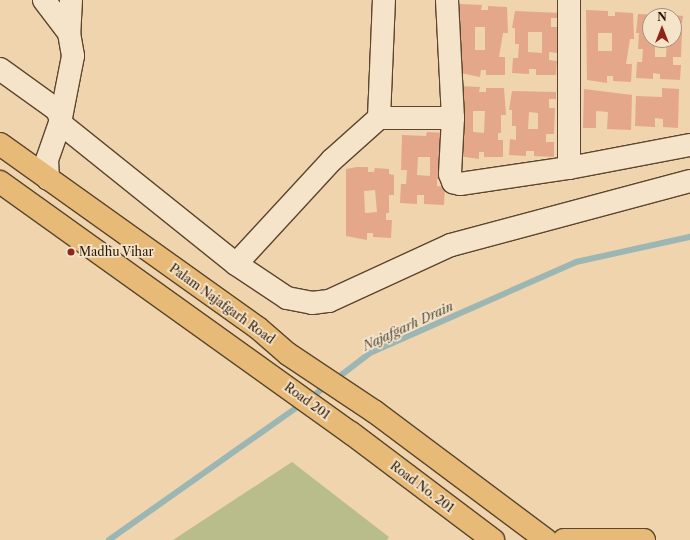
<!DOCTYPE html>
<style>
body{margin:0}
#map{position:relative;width:690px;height:540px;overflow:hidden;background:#efd4ae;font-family:"Libre Caslon Text",serif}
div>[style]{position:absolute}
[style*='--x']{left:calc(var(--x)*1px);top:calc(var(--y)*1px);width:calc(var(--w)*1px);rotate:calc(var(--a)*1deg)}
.green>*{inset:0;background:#b8bd8b}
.stream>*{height:5.5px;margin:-2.75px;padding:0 2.75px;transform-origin:2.75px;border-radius:2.75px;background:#9cb7b3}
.building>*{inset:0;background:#e5a789}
.roads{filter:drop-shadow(1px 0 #5b462d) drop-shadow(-1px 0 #5b462d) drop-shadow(0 1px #5b462d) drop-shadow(0 -1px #5b462d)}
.minor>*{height:22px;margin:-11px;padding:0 11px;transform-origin:11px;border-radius:11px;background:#f5e3ca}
.major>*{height:22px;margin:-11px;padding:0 11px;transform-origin:11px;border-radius:11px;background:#e8ba77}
.dots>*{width:11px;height:11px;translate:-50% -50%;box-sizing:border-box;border:2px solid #f5e3ca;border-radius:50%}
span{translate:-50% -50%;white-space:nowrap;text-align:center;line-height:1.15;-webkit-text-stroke:3.5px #f5e3ca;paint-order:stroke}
.poi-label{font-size:12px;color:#2a1702}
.left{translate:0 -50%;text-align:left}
.street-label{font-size:12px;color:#2a1702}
.water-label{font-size:13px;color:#524f40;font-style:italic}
.north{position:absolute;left:642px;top:8px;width:40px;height:40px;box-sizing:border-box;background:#f5e3ca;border:1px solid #a4917a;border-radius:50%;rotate:0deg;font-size:11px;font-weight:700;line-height:16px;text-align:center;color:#2a1702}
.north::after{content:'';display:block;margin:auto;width:14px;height:18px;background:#8f2418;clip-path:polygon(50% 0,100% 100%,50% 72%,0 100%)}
</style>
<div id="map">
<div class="green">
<div style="clip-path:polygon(292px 462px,389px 537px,387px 540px,173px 540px)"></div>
</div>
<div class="stream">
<div style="--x:335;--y:380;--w:44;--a:-37.6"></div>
<div style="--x:370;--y:353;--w:225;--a:-23.8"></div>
<div style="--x:576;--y:262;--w:117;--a:-12.4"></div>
<div style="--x:311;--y:398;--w:19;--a:-39"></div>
<div style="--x:109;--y:540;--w:236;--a:-35.2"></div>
</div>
<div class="building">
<div style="clip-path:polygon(evenodd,460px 4px,482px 5px,481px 10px,488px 10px,488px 6px,507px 7px,508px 33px,503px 33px,499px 57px,505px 57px,505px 75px,486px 75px,486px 70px,481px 70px,480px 77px,460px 73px,460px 4px,475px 27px,485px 27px,485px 50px,475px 50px,475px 27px)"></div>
<div style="clip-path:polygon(evenodd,586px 10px,608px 11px,608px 16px,615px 16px,615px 12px,633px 13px,634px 39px,630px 39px,626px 64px,632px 64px,631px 82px,613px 81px,613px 76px,607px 76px,607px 83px,587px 80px,586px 10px,598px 33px,612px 33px,612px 51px,598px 51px,598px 33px)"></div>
<div style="clip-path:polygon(evenodd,515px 11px,559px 13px,558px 18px,551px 18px,551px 27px,558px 27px,557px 53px,549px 52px,549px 60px,557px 61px,556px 75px,536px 75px,536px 69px,529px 69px,529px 74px,512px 73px,513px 58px,518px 58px,519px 44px,515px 44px,515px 28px,512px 28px,515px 11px,528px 32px,542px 32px,542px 53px,528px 52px,528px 32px)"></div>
<div style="clip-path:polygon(638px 14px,664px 15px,650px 16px,650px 40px,655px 40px,655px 57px,666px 57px,667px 40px,674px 40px,674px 31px,682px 31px,681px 57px,673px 57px,673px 65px,681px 65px,680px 80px,660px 79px,660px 74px,653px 73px,653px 79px,636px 78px,637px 62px,642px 62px,643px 49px,638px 49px,639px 33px,636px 33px)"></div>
<div style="clip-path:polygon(674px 15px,683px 16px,682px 23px,676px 22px,675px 31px)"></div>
<div style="clip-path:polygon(evenodd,458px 86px,480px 87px,479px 92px,486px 92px,486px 88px,504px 88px,506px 115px,501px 115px,501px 133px,498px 133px,498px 140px,503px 140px,503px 157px,484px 157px,484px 152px,479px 152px,479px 159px,458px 156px,458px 86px,473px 111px,485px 111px,484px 133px,473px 132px,473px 111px)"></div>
<div style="clip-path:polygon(662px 88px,679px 89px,678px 128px,663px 127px,663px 119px,655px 118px,655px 127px,635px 126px,636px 96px,662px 97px)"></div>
<div style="clip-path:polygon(584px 89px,632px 95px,631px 130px,607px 129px,608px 112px,596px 111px,596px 128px,583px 128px)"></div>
<div style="clip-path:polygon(evenodd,512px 91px,556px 92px,556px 99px,549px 99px,549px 108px,555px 108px,554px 134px,546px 134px,546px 142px,554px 142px,554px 157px,534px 156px,534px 151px,526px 151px,526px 156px,509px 155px,510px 139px,516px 140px,516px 126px,512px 126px,512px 110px,509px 110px,512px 91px,529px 112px,538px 113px,538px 129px,528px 129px,529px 112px)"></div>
<div style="clip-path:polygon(evenodd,427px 132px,447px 133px,446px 144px,440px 144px,439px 153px,446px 153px,445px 179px,437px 179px,437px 186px,445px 187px,444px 205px,424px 204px,424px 195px,417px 195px,417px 204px,400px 203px,401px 184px,406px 184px,407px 170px,401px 170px,402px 135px,426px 136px,427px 132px,418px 157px,430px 157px,430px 176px,417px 175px,418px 157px)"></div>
<div style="clip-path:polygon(evenodd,357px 167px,368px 167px,368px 172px,374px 172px,375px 168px,389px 169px,389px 174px,394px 175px,394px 195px,389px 195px,389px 213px,386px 213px,386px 220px,392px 220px,391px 238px,373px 237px,373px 233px,367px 233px,367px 240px,346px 236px,346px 169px,357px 167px,375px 190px,377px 212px,365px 213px,364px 191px,375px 190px)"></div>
</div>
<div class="roads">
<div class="minor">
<div style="--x:44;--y:0;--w:41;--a:52.9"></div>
<div style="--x:71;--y:0;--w:33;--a:93"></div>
<div style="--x:69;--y:33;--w:23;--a:80"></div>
<div style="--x:73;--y:56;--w:68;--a:101"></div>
<div style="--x:60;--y:123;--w:226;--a:38.7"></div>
<div style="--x:236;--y:264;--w:142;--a:-47.3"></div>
<div style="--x:332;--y:160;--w:63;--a:-41.8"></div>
<div style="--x:379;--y:118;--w:118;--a:-87.6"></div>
<div style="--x:447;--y:0;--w:118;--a:87.1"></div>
<div style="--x:569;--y:0;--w:168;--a:90"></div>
<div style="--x:0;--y:69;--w:70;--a:35.7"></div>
<div style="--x:57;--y:110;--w:11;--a:68"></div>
<div style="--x:61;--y:120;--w:42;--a:109.3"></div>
<div style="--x:47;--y:160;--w:19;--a:87"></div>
<div style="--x:379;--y:118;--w:74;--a:0"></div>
<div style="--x:453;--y:118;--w:56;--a:93.1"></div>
<div style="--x:450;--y:174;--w:9;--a:69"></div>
<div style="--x:453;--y:182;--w:7;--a:16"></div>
<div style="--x:460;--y:184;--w:110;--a:-8.4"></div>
<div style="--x:569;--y:168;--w:123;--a:-10.8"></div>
<div style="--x:236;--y:264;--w:61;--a:33.7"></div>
<div style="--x:287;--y:298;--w:25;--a:11"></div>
<div style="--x:312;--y:303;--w:17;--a:-7"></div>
<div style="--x:329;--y:301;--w:134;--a:-24.7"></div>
<div style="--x:451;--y:245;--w:247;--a:-15"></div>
</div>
<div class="major">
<div style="--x:0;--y:144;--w:317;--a:35.5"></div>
<div style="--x:258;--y:328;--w:40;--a:41"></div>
<div style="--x:288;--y:354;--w:105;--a:33.7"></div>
<div style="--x:375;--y:412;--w:214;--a:36.8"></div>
<div style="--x:0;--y:182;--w:432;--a:35.6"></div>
<div style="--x:351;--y:433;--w:178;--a:37"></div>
<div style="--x:564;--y:540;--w:80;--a:0"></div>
</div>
</div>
<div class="dots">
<div style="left:71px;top:252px;background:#8f2418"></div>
</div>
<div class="poi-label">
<span class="left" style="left:79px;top:252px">Madhu Vihar</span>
</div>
<div class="street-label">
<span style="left:222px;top:304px;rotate:36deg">Palam Najafgarh Road</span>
<span style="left:307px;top:401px;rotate:36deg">Road 201</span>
<span style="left:422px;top:487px;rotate:37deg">Road No. 201</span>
</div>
<div class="water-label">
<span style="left:408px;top:326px;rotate:-25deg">Najafgarh Drain</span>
</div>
<div class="north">N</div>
</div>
